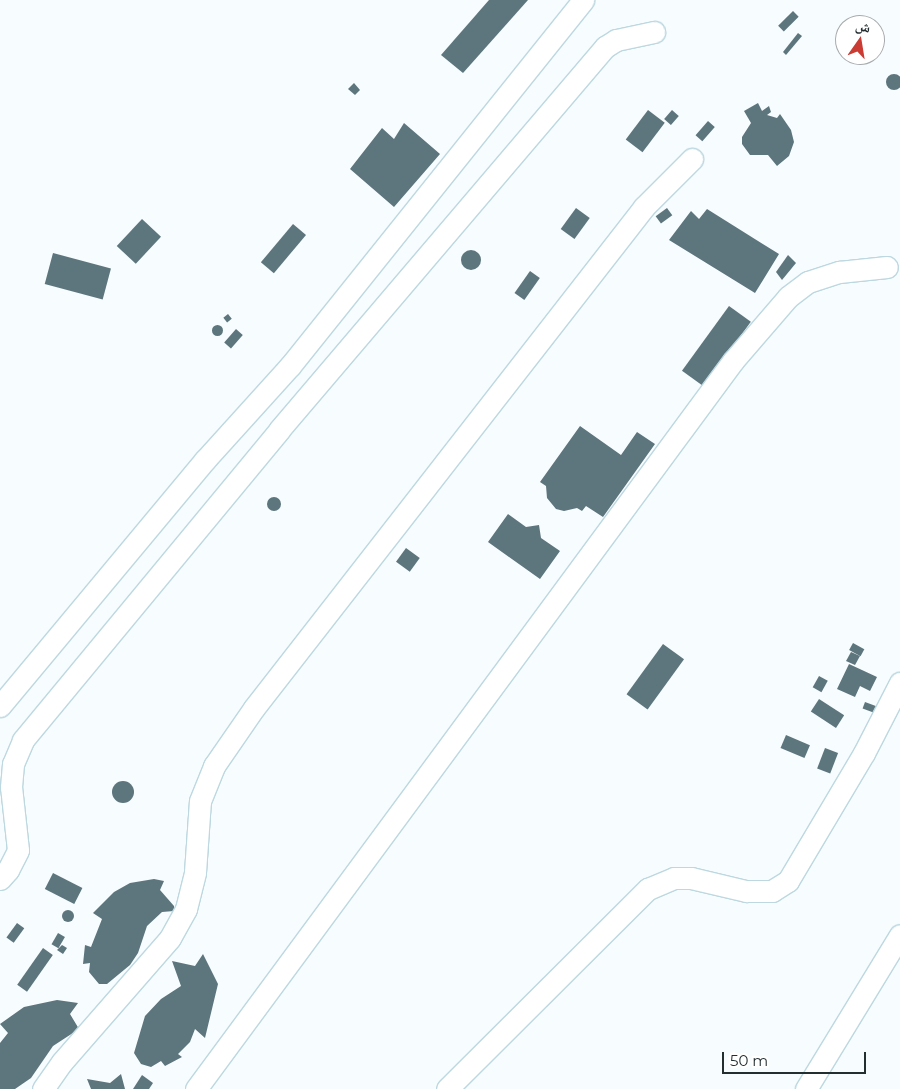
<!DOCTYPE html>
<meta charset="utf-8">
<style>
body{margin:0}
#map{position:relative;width:900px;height:1089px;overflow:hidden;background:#f7fcfe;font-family:Montserrat,"Noto Naskh Arabic",sans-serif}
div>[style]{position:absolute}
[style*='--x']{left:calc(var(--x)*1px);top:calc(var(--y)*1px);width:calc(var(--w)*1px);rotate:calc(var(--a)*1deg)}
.building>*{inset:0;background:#5d757d;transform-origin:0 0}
.round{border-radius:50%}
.roads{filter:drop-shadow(1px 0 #bdd8e0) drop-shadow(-1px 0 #bdd8e0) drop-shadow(0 1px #bdd8e0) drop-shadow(0 -1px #bdd8e0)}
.minor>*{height:21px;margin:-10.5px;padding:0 10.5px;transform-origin:10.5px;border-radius:10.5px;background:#fff}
span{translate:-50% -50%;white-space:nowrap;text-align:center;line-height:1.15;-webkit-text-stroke:5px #fff;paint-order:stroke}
.north{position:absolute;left:835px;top:15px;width:50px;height:50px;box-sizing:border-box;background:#fff;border:1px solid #a7abad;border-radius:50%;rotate:13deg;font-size:14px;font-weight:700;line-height:20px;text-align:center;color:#232e31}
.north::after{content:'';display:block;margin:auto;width:18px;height:22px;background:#c93b33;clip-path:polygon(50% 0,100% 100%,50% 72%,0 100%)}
.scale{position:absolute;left:722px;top:1052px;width:144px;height:22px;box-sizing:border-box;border:2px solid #232e31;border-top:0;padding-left:6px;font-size:15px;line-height:18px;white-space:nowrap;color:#232e31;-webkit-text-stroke:4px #fff;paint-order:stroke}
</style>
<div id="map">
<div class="building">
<div style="clip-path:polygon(489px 0,528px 0,463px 73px,441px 55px)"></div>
<div style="left:793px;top:11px;width:8px;height:21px;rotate:45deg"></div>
<div style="clip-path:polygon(798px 33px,802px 36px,786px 55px,783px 52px)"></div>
<div class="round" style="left:886px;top:74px;width:16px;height:16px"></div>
<div style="clip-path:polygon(354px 83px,360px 90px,355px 95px,348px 89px)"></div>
<div style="clip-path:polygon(758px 103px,762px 111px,769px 106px,771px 112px,767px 115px,777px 118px,780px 114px,791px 130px,794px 142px,789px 156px,777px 166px,768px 155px,750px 155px,742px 144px,742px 137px,751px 123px,744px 111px)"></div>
<div style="left:648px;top:110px;width:21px;height:37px;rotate:37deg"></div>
<div style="left:672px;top:110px;width:9px;height:12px;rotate:41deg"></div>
<div style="left:708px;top:121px;width:9px;height:19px;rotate:41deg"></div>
<div style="clip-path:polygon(404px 123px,440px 154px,394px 207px,350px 169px,382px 128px,394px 139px)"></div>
<div style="left:576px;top:208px;width:17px;height:26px;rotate:36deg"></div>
<div style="left:667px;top:208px;width:9px;height:14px;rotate:54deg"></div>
<div style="clip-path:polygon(707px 209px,779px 254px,755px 293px,669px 240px,691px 211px,699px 219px)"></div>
<div style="left:142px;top:219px;width:26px;height:37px;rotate:43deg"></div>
<div style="left:293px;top:224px;width:17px;height:50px;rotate:40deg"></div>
<div class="round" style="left:461px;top:250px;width:20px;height:20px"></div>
<div style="left:53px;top:253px;width:60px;height:32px;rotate:15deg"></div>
<div style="clip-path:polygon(788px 255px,796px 263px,782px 280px,776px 272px)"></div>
<div style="left:530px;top:271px;width:12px;height:27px;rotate:35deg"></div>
<div style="left:729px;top:306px;width:27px;height:80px;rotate:36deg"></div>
<div style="left:228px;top:314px;width:6px;height:6px;rotate:51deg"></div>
<div class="round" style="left:211.5px;top:324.5px;width:11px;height:11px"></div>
<div style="left:236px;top:329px;width:9px;height:18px;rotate:41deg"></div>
<div style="clip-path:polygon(580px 426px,621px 455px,637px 432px,655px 444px,603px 517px,586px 506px,582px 511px,577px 508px,564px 511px,556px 509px,547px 498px,546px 486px,540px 482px)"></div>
<div class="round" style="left:267px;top:497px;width:14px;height:14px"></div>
<div style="clip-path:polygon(508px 514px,526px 527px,539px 525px,541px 538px,560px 551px,540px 579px,488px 542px)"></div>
<div style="left:406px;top:548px;width:17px;height:17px;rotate:36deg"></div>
<div style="left:853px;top:643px;width:13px;height:8px;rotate:29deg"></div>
<div style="left:663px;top:644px;width:26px;height:62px;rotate:36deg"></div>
<div style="clip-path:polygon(851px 652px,860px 656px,855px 665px,846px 661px)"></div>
<div style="clip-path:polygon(849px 664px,877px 677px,870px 691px,860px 686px,855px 697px,837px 689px)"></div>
<div style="left:819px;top:676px;width:10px;height:13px;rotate:29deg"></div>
<div style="left:819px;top:699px;width:30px;height:15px;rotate:33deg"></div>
<div style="left:865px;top:702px;width:15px;height:7px;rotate:20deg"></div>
<div style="left:786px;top:735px;width:26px;height:14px;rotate:23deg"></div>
<div style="left:825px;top:748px;width:14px;height:22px;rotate:21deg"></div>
<div class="round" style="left:112px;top:781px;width:22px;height:22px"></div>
<div style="left:53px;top:873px;width:33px;height:18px;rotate:27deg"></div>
<div style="clip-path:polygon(154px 879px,164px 881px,160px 890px,174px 906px,174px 911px,162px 912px,147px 926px,138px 953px,130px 965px,107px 984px,99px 984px,89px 972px,90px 963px,83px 964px,85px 945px,91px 947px,102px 919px,93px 913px,114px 892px,130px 883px)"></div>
<div class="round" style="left:62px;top:910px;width:12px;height:12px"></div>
<div style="left:17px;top:923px;width:9px;height:18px;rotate:36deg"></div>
<div style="left:58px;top:933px;width:8px;height:13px;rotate:30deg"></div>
<div style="clip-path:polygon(62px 945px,67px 948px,63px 954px,57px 950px)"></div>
<div style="left:43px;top:948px;width:12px;height:45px;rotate:35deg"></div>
<div style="clip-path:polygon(203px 954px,218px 984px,205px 1038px,195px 1029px,190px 1042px,178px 1054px,182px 1057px,165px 1066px,161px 1061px,151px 1067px,141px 1064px,134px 1053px,145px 1016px,161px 999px,181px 986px,172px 961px,195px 966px)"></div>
<div style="clip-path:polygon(57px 1000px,78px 1003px,70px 1014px,79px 1029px,53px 1046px,31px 1078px,15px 1089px,0 1089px,0 1043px,8px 1033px,0 1024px,24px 1007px)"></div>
<div style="clip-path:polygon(121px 1074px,125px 1089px,91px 1089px,87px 1079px,110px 1083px)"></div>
<div style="clip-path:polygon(142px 1075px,153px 1083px,149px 1089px,133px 1089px)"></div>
</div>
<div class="roads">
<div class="minor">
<div style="--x:0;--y:706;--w:320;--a:-50.2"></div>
<div style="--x:205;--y:460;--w:127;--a:-47.9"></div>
<div style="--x:290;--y:366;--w:469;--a:-51.3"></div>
<div style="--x:0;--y:879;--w:12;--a:-48"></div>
<div style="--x:8;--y:870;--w:22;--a:-63"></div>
<div style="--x:18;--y:850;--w:63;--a:-96.3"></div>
<div style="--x:11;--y:787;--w:23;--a:-85"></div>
<div style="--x:13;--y:764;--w:26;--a:-67"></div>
<div style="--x:23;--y:740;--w:402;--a:-50.4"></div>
<div style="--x:279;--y:430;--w:503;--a:-49.6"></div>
<div style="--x:605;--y:47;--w:13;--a:-32"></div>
<div style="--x:616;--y:40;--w:39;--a:-12"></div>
<div style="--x:43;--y:1089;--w:33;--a:-55"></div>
<div style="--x:62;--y:1062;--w:164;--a:-48.9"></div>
<div style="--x:170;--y:938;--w:33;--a:-61"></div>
<div style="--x:186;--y:909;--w:38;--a:-76"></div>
<div style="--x:195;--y:872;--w:71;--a:-86"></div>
<div style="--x:200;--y:801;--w:38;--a:-68"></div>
<div style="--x:214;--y:766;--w:70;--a:-55.4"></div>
<div style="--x:254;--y:708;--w:635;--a:-52.1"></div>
<div style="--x:644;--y:207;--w:68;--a:-45"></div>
<div style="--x:196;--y:1089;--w:905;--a:-53.59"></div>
<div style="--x:733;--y:361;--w:84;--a:-49.3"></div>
<div style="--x:788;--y:297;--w:25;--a:-37"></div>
<div style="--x:808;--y:282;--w:33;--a:-18"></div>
<div style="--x:839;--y:272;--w:48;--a:-5.9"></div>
<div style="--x:447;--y:1089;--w:284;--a:-44.9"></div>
<div style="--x:648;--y:889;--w:28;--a:-23"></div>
<div style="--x:674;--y:878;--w:17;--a:0"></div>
<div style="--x:691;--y:878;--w:57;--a:13.3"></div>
<div style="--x:746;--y:891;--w:26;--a:0"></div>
<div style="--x:772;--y:891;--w:19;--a:-32"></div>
<div style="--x:788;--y:881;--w:149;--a:-59.3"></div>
<div style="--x:864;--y:753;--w:79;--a:-62.8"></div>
<div style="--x:806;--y:1089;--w:180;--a:-58.6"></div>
</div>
</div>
<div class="north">ش</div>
<div class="scale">50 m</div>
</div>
